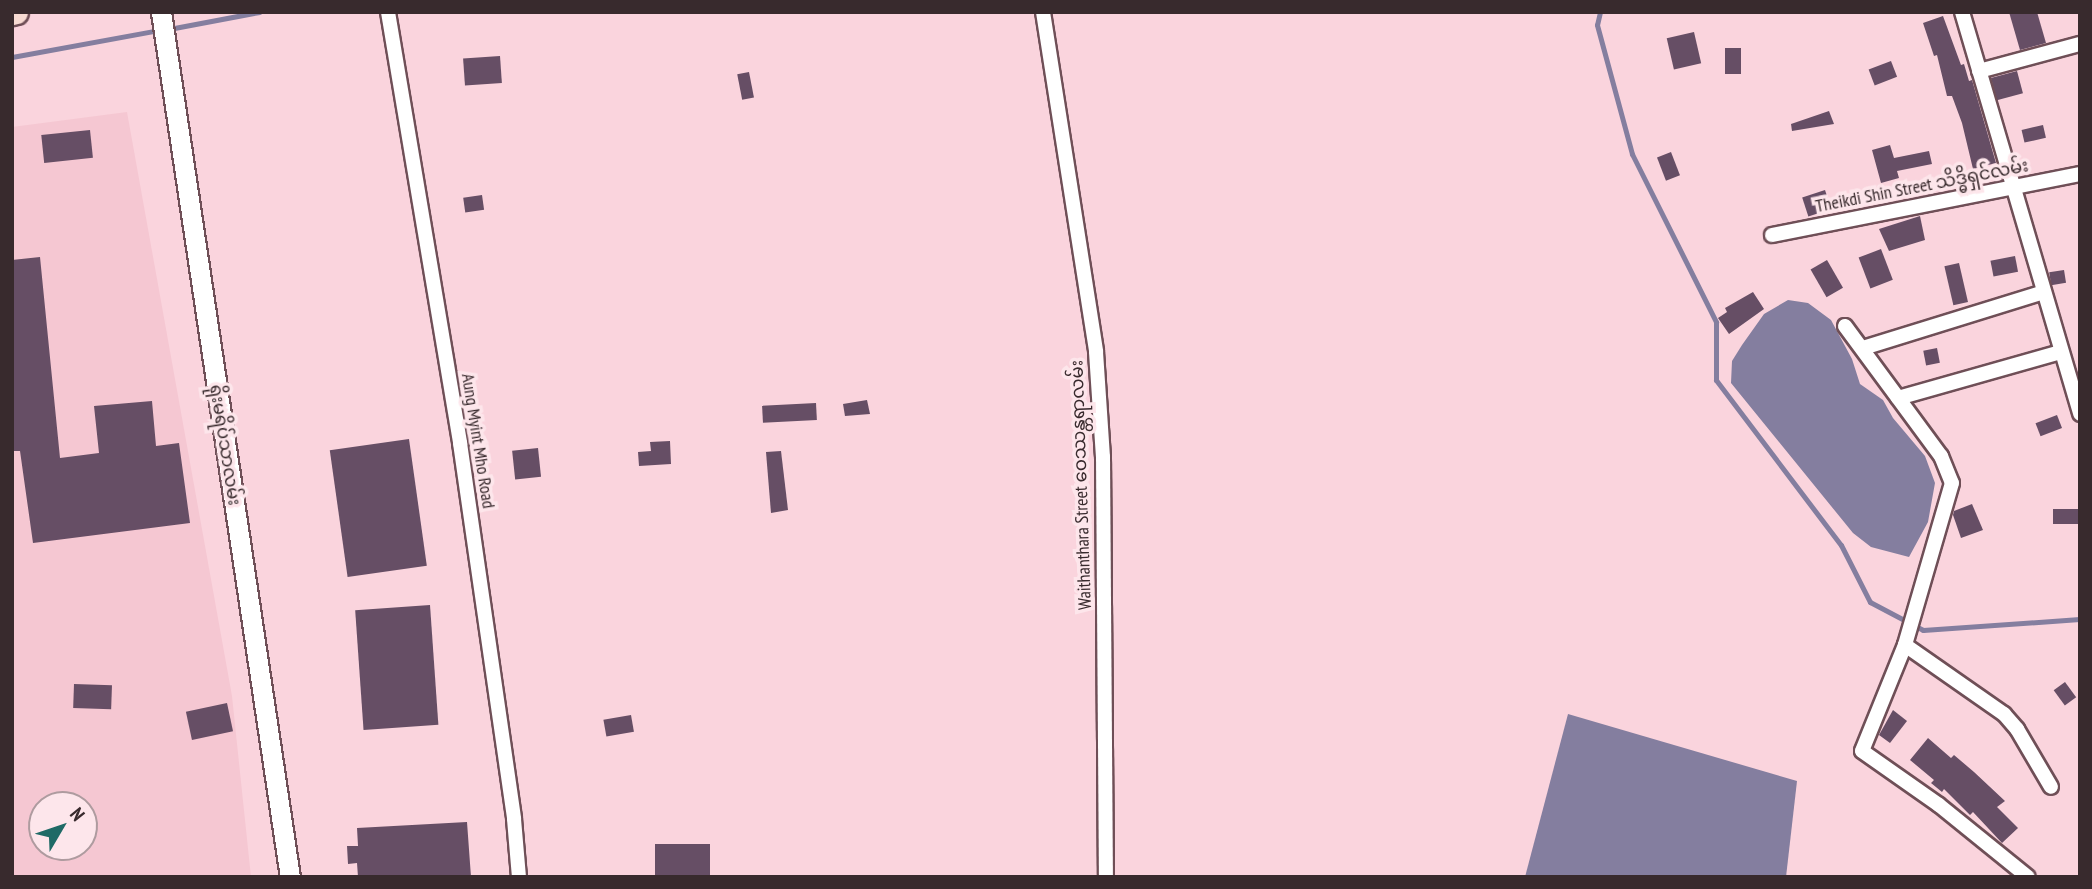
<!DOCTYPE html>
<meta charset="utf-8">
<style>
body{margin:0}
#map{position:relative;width:2092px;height:889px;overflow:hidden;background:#fad4dd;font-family:"PT Sans Narrow","Noto Sans Myanmar",sans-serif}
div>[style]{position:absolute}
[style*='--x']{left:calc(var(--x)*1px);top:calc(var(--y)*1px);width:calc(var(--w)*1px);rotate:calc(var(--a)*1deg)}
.built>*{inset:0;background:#f5c7d2}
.water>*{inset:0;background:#847e9f}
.stream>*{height:5px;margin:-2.5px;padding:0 2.5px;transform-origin:2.5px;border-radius:2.5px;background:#847e9f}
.building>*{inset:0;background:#664e65;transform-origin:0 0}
.roads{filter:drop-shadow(2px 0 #6f4f57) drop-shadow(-2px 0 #6f4f57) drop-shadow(0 2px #6f4f57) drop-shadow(0 -2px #6f4f57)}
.street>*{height:14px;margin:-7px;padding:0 7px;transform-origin:7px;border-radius:7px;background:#fff}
.secondary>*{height:19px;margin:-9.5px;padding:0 9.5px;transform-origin:9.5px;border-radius:9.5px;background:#fff}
.primary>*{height:23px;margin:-11.5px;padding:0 11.5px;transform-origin:11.5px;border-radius:11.5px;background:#f7dad2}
span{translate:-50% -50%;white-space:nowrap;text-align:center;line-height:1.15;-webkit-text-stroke:7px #fde6eb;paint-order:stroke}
.street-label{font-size:18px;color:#382a2d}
.frame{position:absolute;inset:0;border:14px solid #382a2d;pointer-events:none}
.north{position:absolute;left:28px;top:791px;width:70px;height:70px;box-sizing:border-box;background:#fde6eb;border:2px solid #ae9b9f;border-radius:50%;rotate:51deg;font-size:19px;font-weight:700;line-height:28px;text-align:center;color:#382a2d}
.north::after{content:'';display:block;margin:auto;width:24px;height:32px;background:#1f6a66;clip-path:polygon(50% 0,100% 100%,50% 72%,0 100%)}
</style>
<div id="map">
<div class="built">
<div style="clip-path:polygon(evenodd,127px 112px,232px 696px,251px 877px,12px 877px,12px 127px,127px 112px,42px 805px,84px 805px,84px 847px,42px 847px,42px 805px)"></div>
</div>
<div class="water">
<div style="clip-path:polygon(1788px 300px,1808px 303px,1831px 320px,1852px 359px,1860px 384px,1883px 400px,1893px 418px,1925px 456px,1935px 483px,1928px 522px,1909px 557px,1871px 547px,1853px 533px,1731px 383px,1732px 361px,1742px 345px,1764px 314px)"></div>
<div style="clip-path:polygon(1568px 714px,1797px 781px,1786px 877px,1525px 877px)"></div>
</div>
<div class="stream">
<div style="--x:1600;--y:12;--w:13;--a:103"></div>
<div style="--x:1597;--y:25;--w:134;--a:74.8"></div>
<div style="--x:1632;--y:154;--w:188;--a:63.4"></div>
<div style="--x:1716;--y:322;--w:58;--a:90"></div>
<div style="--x:1716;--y:380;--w:207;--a:52.9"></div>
<div style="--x:1841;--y:545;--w:64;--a:63"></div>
<div style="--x:1870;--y:602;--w:60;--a:27.8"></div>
<div style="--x:1923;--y:630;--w:157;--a:-4"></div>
<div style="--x:169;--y:29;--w:92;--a:-10.7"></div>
<div style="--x:12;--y:57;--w:149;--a:-10.4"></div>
</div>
<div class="building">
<div style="clip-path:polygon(2009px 12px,2037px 12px,2046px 43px,2020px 50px)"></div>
<div style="clip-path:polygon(1943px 16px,1961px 65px,1964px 64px,1969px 81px,1972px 80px,1996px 163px,1973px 169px,1962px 123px,1952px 96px,1947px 96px,1937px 55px,1934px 56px,1923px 23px)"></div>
<div style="left:1694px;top:32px;width:32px;height:28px;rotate:77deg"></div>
<div style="left:1725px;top:48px;width:16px;height:26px"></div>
<div style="left:500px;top:56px;width:27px;height:37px;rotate:86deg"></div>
<div style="left:1891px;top:61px;width:17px;height:24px;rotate:69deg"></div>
<div style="left:2017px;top:71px;width:23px;height:27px;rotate:75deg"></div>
<div style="left:749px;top:72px;width:26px;height:12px;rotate:79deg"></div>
<div style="clip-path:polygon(1829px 111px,1834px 124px,1792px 131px,1791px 124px)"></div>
<div style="left:2043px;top:125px;width:13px;height:22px;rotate:77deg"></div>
<div style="left:90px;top:130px;width:28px;height:49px;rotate:84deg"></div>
<div style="clip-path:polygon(1890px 145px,1894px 158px,1929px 151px,1932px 164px,1897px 171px,1899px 178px,1881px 183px,1872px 150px)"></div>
<div style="left:1671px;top:152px;width:25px;height:15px;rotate:69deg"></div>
<div style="left:1825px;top:190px;width:20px;height:24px;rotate:72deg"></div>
<div style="left:482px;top:195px;width:15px;height:19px;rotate:82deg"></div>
<div style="clip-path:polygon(1920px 216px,1925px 240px,1889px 251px,1879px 229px)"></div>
<div style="left:1881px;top:249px;width:33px;height:24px;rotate:69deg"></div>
<div style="left:2015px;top:256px;width:16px;height:25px;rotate:79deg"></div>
<div style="clip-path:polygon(40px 257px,60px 458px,99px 453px,94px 406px,152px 401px,156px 446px,179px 443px,190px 523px,33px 543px,20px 451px,12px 451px,12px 260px)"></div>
<div style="left:1827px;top:260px;width:32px;height:19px;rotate:60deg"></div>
<div style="left:1959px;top:263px;width:40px;height:15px;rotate:77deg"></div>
<div style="left:2064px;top:270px;width:13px;height:15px;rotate:81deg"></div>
<div style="clip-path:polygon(1753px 292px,1764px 309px,1729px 334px,1718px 318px,1727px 312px,1725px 308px)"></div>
<div style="left:1937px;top:348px;width:15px;height:14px;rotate:79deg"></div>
<div style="clip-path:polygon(867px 400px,870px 414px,845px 416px,843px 404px)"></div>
<div style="left:816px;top:403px;width:17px;height:54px;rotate:87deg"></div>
<div style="left:2057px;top:415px;width:14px;height:23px;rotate:69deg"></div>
<div style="left:409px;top:439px;width:128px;height:80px;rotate:82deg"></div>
<div style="clip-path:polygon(670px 441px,671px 464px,639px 466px,638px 452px,651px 451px,650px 442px)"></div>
<div style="left:538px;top:448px;width:29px;height:26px;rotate:84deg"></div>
<div style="clip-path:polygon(781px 451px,788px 510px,771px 513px,766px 452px)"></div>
<div style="clip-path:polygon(1972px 504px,1983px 530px,1961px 538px,1953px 515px,1954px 511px)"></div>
<div style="left:2080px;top:509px;width:15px;height:27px;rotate:90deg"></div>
<div style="left:430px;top:605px;width:120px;height:75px;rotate:86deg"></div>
<div style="left:2065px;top:682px;width:19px;height:14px;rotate:54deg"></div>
<div style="left:74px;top:684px;width:38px;height:24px;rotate:2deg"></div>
<div style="left:227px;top:703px;width:29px;height:42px;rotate:78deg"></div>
<div style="clip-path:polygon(1893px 710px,1907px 721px,1890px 743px,1879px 735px)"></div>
<div style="left:631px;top:715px;width:17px;height:28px;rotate:80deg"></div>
<div style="clip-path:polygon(1928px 738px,1951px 758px,1954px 755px,1974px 772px,2005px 801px,1997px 807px,2018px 828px,2002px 843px,1973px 812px,1970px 815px,1944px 789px,1942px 792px,1931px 783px,1934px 780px,1910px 760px)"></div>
<div style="clip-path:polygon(467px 822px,471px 877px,358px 877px,357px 863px,348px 864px,347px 846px,358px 846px,357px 828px)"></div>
<div style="left:655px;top:844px;width:55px;height:33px"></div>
</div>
<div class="roads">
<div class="street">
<div style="--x:388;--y:12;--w:437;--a:80.5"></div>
<div style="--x:460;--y:443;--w:380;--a:81.8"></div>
<div style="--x:514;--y:819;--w:58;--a:85.1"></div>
<div style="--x:1043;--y:12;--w:344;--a:81.1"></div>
<div style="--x:1096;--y:352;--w:105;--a:86.2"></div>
<div style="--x:1103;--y:457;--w:420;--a:89.6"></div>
<div style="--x:1962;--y:12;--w:419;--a:73.6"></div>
<div style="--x:1979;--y:71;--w:105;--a:-15"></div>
<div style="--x:1772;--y:235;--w:314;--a:-11.2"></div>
<div style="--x:1845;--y:326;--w:162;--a:53.6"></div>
<div style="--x:1941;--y:456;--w:29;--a:68"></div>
<div style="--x:1952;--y:483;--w:169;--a:106.2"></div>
<div style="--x:1905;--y:645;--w:114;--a:112.1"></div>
<div style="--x:1862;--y:751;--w:94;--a:35"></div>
<div style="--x:1939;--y:805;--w:114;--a:39"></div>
<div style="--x:1863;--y:348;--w:189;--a:-17.2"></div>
<div style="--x:1898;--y:398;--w:169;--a:-15.8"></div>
<div style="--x:1905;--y:645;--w:121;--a:34.9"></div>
<div style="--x:2004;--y:714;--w:20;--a:49"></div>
<div style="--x:2017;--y:729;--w:67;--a:59.6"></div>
</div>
<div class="secondary">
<div style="--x:161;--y:12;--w:875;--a:81.52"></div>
</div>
<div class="primary">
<div style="--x:12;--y:13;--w:4;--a:-14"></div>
</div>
</div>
<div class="street-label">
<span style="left:1922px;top:186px;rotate:-11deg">Theikdi Shin Street သိဒ္ဓိရှင်လမ်း</span>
<span style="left:478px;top:441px;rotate:81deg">Aung Myint Mho Road</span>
<span style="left:225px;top:445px;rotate:81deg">ရိုးမရိပ်သာလမ်း</span>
<span style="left:1081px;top:485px;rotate:-92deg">Waithanthara Street ဝေဿန္တရာလမ်း</span>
</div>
<div class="frame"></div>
<div class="north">N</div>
</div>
